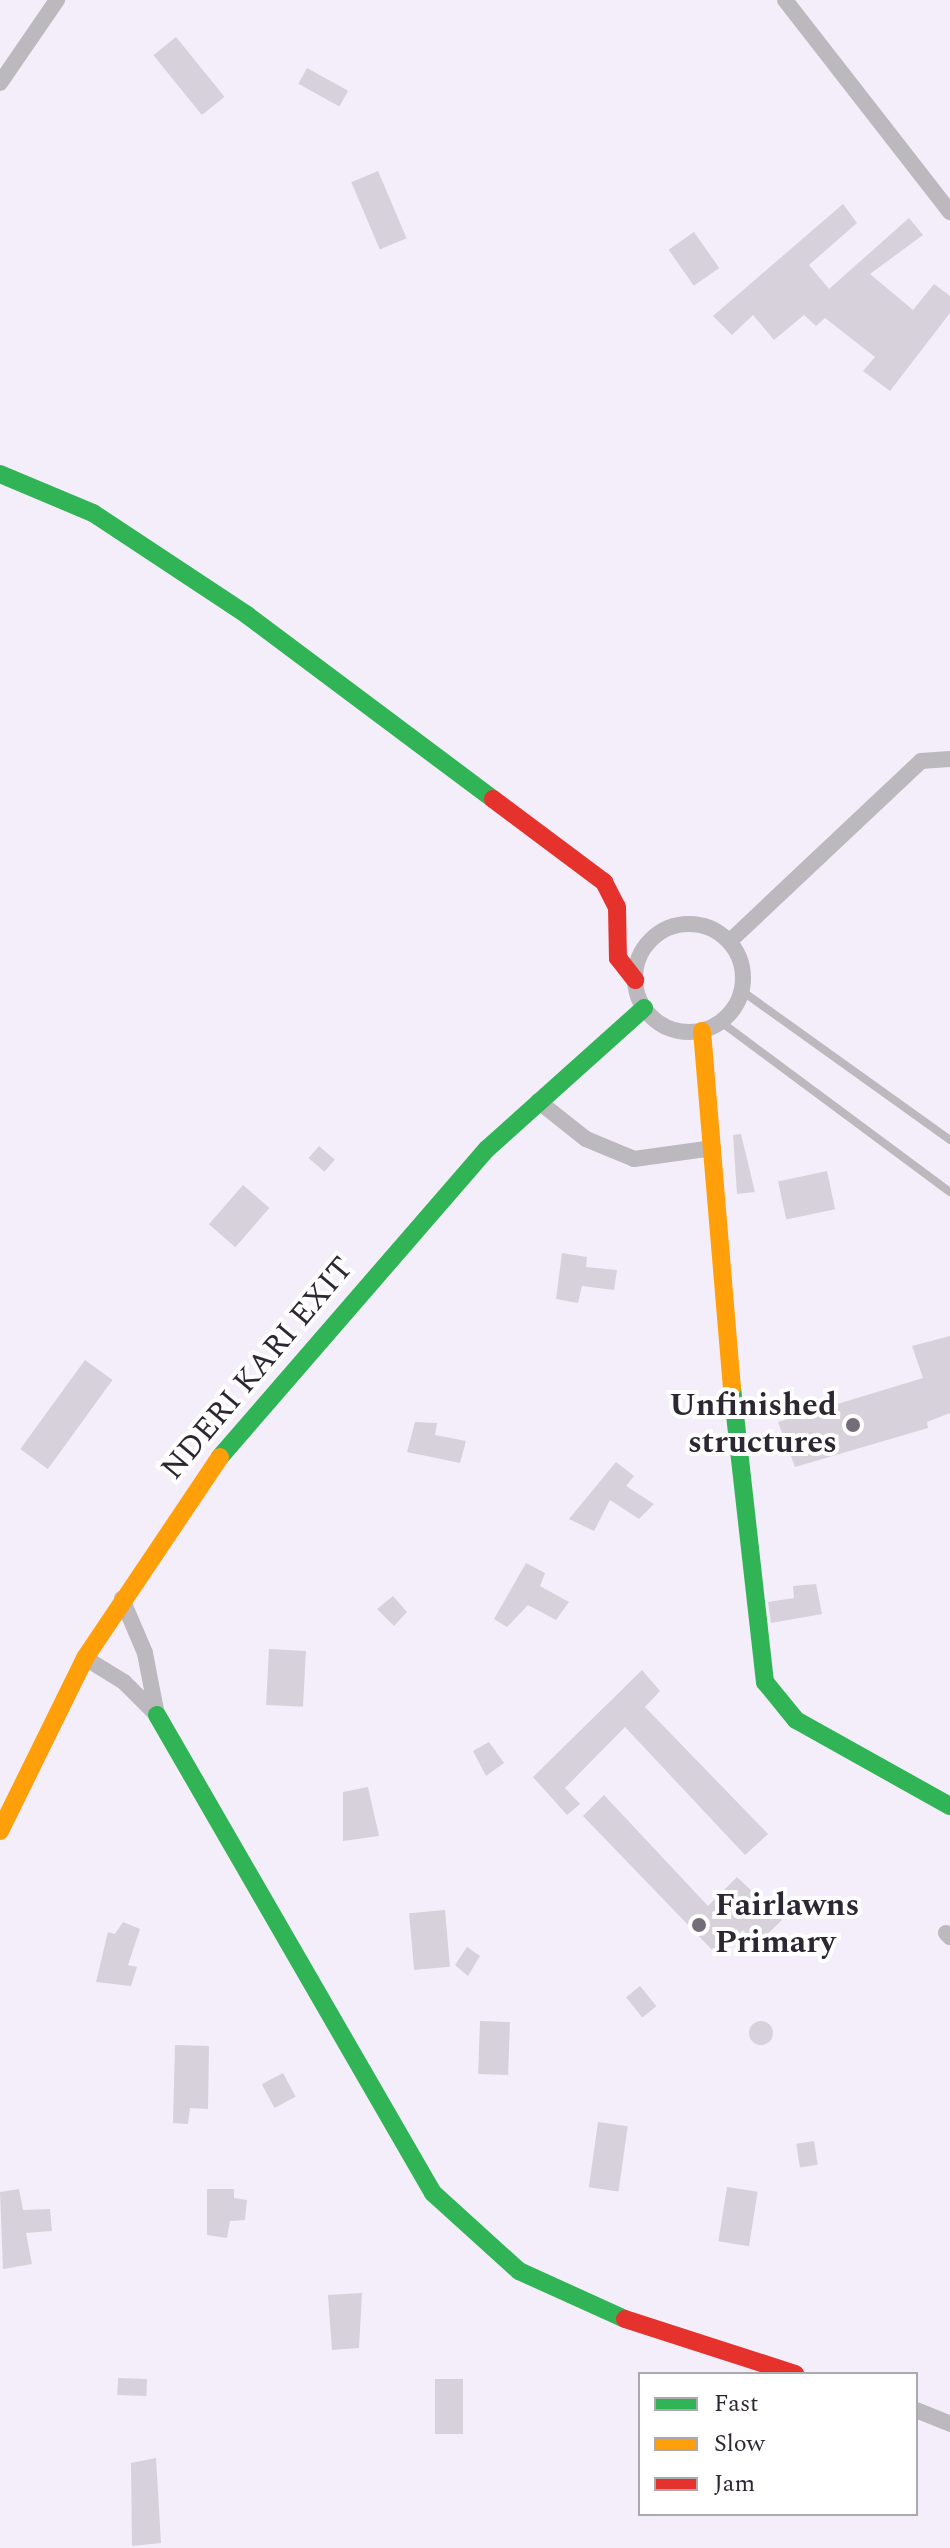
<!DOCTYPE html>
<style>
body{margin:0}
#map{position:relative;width:950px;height:2548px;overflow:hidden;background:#f4eefa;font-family:Spectral,serif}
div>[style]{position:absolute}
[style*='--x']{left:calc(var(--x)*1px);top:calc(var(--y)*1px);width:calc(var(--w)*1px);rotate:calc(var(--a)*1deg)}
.building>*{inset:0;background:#d7d1dc;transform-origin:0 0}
.round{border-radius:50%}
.lane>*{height:8px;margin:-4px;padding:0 4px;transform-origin:4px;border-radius:4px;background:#bbb8be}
.street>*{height:16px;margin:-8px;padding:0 8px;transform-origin:8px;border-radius:8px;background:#bbb8be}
.street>.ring{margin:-8px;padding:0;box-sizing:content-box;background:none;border:16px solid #bbb8be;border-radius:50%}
.fast>*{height:18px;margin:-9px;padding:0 9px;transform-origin:9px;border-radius:9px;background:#30b455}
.slow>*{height:18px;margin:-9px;padding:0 9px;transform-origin:9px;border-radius:9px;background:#ff9f0a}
.jam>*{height:18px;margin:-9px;padding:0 9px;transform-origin:9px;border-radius:9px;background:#e5322d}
.dots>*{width:22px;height:22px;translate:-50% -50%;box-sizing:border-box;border:4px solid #fff;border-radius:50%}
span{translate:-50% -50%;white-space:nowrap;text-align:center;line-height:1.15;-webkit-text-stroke:8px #fff;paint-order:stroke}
.street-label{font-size:32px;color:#2d2733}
.poi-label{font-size:32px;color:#2d2733;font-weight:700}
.right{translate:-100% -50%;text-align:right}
.left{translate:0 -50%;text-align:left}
.legend{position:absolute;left:638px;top:2372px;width:280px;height:144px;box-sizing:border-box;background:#fff;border:2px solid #aba9ad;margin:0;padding:10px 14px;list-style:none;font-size:24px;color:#2d2733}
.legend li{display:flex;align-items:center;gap:16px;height:40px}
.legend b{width:40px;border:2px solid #aba9ad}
</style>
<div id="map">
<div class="building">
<div style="left:176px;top:37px;width:77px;height:29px;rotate:51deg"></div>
<div style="left:307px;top:68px;width:47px;height:18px;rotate:29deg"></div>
<div style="left:378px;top:171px;width:73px;height:29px;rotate:67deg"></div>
<div style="clip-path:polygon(843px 204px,857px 223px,809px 265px,829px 289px,909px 218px,923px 235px,870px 274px,913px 310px,934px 284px,950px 296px,950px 313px,890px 391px,863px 371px,875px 357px,825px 318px,816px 326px,804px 315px,774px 340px,753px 315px,732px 335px,713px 316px)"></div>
<div style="left:694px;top:232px;width:44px;height:31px;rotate:55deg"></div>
<div style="clip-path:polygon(741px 1134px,755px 1192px,737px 1194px,733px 1135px)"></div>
<div style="left:319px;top:1146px;width:21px;height:16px;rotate:41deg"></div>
<div style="left:827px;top:1171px;width:39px;height:50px;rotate:78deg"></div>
<div style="left:243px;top:1185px;width:35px;height:52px;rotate:41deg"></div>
<div style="clip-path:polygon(562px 1253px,587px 1257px,586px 1267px,617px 1270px,614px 1290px,582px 1286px,578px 1303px,556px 1299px)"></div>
<div style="clip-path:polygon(950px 1336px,950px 1413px,927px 1422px,928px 1428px,795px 1467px,778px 1422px,923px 1378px,912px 1346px)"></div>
<div style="left:85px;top:1360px;width:34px;height:110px;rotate:36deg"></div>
<div style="clip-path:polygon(415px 1422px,437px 1423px,435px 1435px,466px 1441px,460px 1463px,407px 1452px)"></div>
<div style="clip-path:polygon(616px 1462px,634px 1476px,626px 1486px,654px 1504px,639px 1519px,610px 1500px,594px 1531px,569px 1519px)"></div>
<div style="clip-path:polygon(526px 1563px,545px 1573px,540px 1586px,569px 1602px,556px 1620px,528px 1605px,507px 1627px,494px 1619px)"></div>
<div style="clip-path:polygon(816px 1584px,822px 1614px,771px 1623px,768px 1602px,794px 1598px,793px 1586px)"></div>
<div style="clip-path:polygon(393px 1596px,407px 1612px,394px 1626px,377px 1609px)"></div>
<div style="left:269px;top:1649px;width:37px;height:56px;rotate:3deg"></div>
<div style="clip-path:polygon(642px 1670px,660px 1691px,645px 1707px,768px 1834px,745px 1855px,625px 1727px,565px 1788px,580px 1804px,567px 1815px,533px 1777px)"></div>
<div style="clip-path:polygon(489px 1742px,504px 1763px,486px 1776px,473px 1751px)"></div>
<div style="clip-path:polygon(368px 1787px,379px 1836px,343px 1841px,343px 1792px)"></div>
<div style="clip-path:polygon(604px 1795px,708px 1906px,737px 1877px,782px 1920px,757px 1944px,743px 1930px,717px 1955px,583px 1816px)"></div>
<div style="left:445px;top:1910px;width:57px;height:36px;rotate:85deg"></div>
<div style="clip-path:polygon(123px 1922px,140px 1929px,128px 1965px,137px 1967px,131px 1986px,96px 1982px,108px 1932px,115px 1934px)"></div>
<div style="clip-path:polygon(467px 1947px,480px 1956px,468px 1976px,455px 1965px)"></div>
<div style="left:640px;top:1986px;width:26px;height:18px;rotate:51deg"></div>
<div class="round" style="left:749px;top:2021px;width:24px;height:24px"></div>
<div style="left:480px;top:2021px;width:30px;height:53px;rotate:2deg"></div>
<div style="clip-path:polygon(175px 2045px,209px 2046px,208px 2109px,190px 2108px,188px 2124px,173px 2123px)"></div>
<div style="left:283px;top:2073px;width:27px;height:24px;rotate:62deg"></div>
<div style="left:598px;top:2122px;width:30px;height:66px;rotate:8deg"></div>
<div style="left:814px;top:2141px;width:24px;height:18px;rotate:81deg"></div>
<div style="left:727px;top:2187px;width:31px;height:55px;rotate:9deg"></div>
<div style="clip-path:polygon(19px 2189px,23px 2210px,50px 2209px,52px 2231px,26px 2233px,32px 2264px,3px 2269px,0 2192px)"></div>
<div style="clip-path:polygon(207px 2189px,234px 2189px,234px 2198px,247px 2200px,245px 2220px,230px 2221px,227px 2238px,207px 2235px)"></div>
<div style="clip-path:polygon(362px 2293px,359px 2348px,332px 2350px,328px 2295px)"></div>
<div style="left:118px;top:2378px;width:29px;height:17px;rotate:2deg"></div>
<div style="left:435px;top:2379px;width:28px;height:55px"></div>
<div style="clip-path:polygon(156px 2458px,161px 2543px,132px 2546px,131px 2463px)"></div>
</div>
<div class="lane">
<div style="--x:742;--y:991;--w:256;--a:35.6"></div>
<div style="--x:721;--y:1022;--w:285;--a:36.6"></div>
</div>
<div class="street">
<div style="--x:785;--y:0;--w:269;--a:52.1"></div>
<div style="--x:0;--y:83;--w:101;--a:-55.5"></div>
<div class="ring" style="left:635px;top:924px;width:92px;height:92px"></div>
<div style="--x:730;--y:941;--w:262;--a:-43.3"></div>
<div style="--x:921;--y:761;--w:29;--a:-4"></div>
<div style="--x:538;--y:1101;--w:61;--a:38.4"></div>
<div style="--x:586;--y:1139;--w:52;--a:22.6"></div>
<div style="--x:634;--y:1159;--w:80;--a:-7.9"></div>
<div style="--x:85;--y:1658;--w:46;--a:31.6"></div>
<div style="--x:124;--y:1682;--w:47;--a:45"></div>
<div style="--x:157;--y:1715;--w:63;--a:-101"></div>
<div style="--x:145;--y:1653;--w:59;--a:-113.1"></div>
<div style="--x:946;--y:1933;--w:6;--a:45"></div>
<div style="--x:916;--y:2410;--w:37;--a:22"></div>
</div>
<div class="fast">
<div style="--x:0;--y:474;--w:101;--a:22.8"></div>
<div style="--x:93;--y:513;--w:185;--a:33.5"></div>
<div style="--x:247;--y:615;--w:307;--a:36.8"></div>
<div style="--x:732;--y:1388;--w:296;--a:83.6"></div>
<div style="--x:765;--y:1682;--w:49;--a:50.8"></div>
<div style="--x:796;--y:1720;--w:176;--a:29.2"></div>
<div style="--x:220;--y:1457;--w:408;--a:-49.1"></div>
<div style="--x:487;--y:1149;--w:211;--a:-41.9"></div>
<div style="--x:157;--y:1715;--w:552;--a:60"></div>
<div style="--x:433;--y:2193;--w:116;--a:42.2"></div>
<div style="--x:519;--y:2271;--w:116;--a:24.4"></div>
</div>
<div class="slow">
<div style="--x:702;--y:1031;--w:358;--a:85.2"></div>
<div style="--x:0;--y:1831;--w:193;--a:-63.8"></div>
<div style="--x:85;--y:1658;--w:242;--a:-56.1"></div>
</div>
<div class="jam">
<div style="--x:493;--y:799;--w:139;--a:36.8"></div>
<div style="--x:604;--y:882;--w:28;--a:63"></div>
<div style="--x:617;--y:907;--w:51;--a:88.9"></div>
<div style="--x:618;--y:958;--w:28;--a:52"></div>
<div style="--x:625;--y:2319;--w:179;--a:17.9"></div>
</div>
<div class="dots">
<div style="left:853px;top:1425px;background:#736d79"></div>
<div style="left:699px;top:1925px;background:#736d79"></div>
</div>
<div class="street-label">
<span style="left:258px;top:1369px;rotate:-50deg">NDERI KARI EXIT</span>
</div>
<div class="poi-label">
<span class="right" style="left:837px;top:1425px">Unfinished<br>structures</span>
<span class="left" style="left:715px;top:1925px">Fairlawns<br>Primary</span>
</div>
<ul class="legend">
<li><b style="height:10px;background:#30b455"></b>Fast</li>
<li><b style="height:10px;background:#ff9f0a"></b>Slow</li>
<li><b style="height:10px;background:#e5322d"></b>Jam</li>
</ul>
</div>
